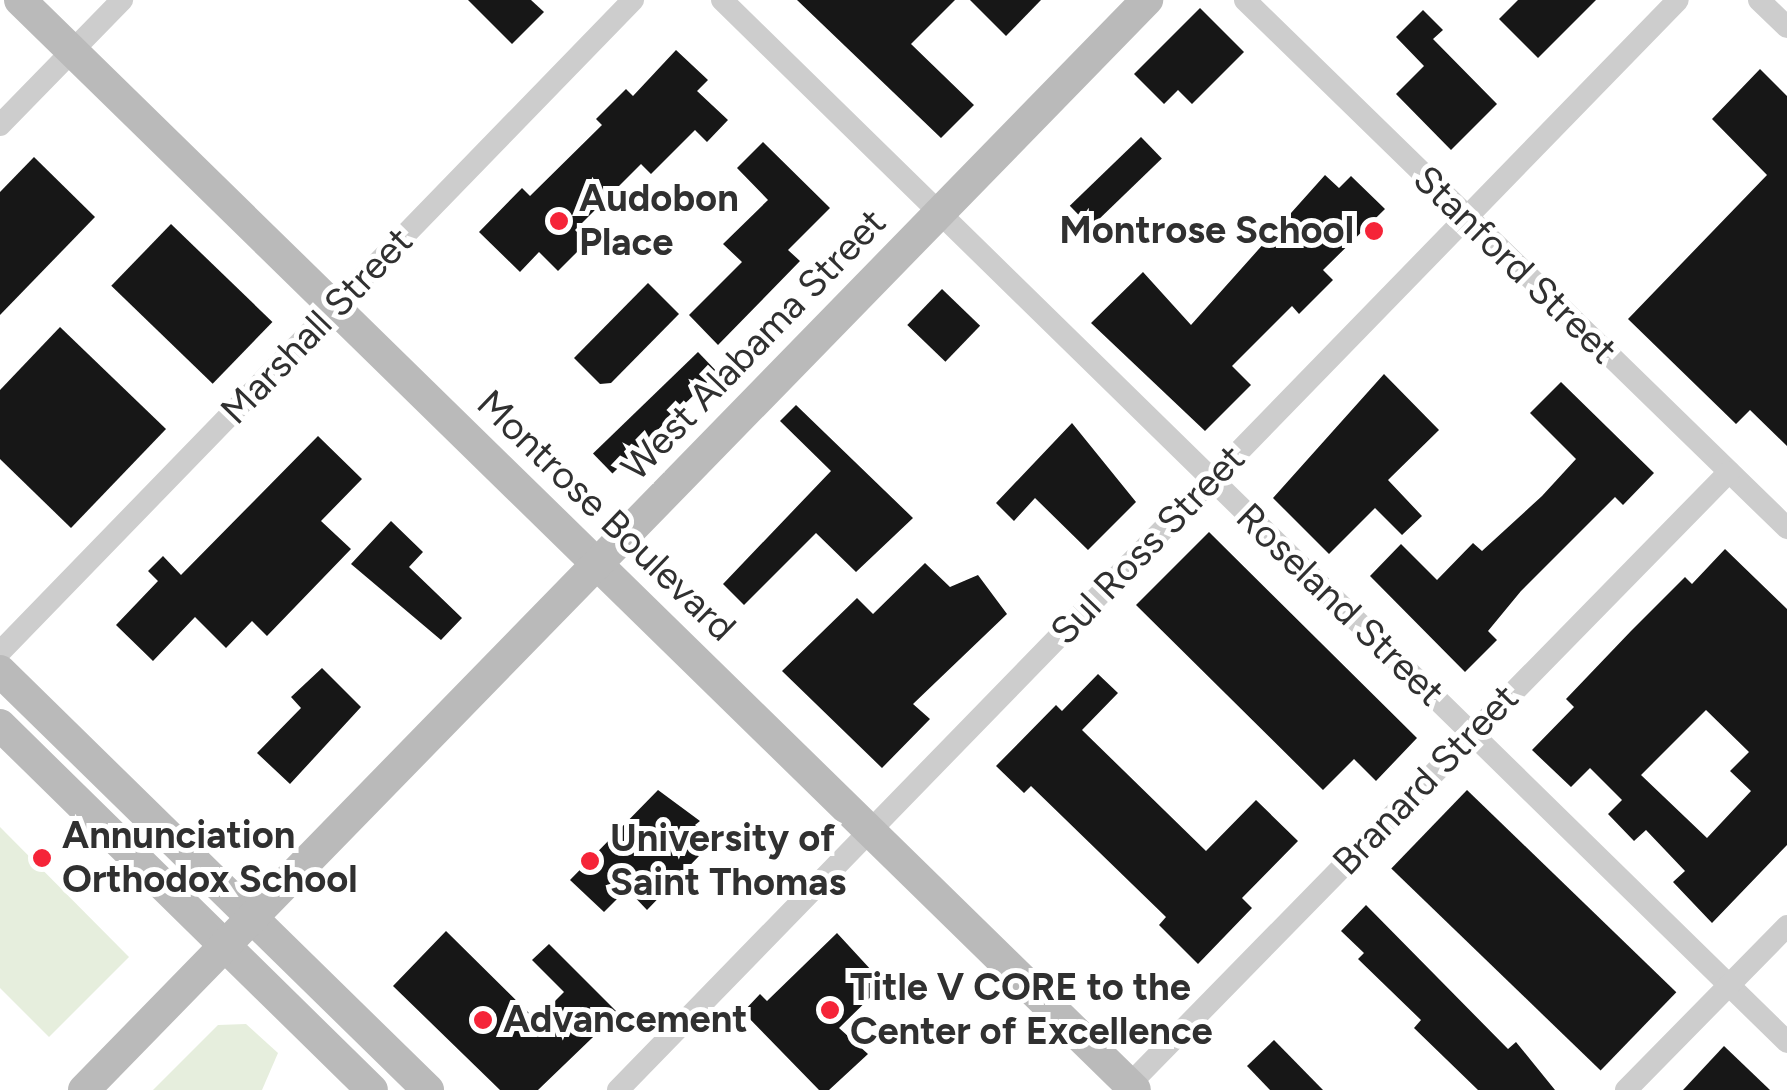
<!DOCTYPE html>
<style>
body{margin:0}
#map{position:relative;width:1787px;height:1090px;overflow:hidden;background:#fff;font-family:Figtree,sans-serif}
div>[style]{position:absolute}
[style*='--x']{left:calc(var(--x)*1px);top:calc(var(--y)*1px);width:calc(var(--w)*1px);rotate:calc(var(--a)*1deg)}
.green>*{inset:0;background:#e6eedd}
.building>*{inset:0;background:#171717;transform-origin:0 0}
.street>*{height:22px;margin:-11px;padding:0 11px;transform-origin:11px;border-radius:11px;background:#cdcdcd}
.secondary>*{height:32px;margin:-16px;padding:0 16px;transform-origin:16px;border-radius:16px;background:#bababa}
.dots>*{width:28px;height:28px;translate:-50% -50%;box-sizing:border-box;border:5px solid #fff;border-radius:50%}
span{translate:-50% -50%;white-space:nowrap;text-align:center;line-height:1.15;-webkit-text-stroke:10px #fff;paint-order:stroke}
.poi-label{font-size:38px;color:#303030;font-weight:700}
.left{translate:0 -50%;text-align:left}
.right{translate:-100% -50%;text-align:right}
.street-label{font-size:38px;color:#303030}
</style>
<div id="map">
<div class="green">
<div style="clip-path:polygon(0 827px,129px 957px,49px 1037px,0 988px)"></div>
<div style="clip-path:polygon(246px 1024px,278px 1053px,262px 1090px,153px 1090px,218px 1025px)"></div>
</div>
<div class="building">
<div style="clip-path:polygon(468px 0,531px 0,544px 12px,512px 44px)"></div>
<div style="clip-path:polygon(797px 0,955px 0,911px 44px,974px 105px,941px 138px)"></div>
<div style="clip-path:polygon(970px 0,1041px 0,1006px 36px)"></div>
<div style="clip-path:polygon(1518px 0,1596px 0,1538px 58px,1499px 19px)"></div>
<div style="clip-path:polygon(1200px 8px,1244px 52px,1192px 104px,1178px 90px,1164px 104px,1134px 74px)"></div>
<div style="clip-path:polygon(1423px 10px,1443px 30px,1433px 39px,1497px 104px,1451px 150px,1396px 94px,1424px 66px,1396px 37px)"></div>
<div style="clip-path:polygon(676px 50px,708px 80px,697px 91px,728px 120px,707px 142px,695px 130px,651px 174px,641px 164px,575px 230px,587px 242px,558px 271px,539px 252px,520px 272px,479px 232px,522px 188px,530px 196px,602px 125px,596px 119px,626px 89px,633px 96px)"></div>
<div style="clip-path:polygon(1760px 69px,1787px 96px,1787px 446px,1750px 410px,1736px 424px,1628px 319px,1767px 175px,1712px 119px)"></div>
<div style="left:1141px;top:137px;width:30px;height:99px;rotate:46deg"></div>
<div style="clip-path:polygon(763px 142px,830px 208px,788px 250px,800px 261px,718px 345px,689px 315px,742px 262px,723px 244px,768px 200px,737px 168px)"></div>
<div style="clip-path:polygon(34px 157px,95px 217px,0 315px,0 192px)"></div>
<div style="clip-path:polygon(1325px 175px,1339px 188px,1351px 176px,1385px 209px,1323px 270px,1333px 280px,1299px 314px,1292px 306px,1232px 366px,1251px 385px,1205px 431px,1091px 323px,1143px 272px,1191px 325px)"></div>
<div style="left:171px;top:224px;width:141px;height:86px;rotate:44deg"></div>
<div style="clip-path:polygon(648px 283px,679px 314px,611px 383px,600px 384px,574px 358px)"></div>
<div style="left:942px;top:289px;width:53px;height:50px;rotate:44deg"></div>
<div style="clip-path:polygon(60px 327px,166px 429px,71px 528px,0 459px,0 390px)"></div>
<div style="left:698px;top:352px;width:28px;height:146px;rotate:46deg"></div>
<div style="clip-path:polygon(1384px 374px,1439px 430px,1388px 480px,1422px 516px,1402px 535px,1375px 508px,1329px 554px,1273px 498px)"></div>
<div style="clip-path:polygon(1561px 382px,1654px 473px,1623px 505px,1615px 497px,1521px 591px,1488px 631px,1497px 640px,1465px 672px,1370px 576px,1401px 544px,1437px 580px,1473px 543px,1482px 551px,1542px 496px,1576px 459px,1530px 413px)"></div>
<div style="clip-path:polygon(796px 405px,913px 518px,856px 572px,816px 533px,744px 605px,723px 584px,831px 471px,780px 421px)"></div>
<div style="clip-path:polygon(1072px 423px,1136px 502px,1088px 550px,1035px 498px,1014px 521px,996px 503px)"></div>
<div style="clip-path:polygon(318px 436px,362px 479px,321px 521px,351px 549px,267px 636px,252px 621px,226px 648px,195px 617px,153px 661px,116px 625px,158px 581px,148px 571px,163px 556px,181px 575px)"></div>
<div style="clip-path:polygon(391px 521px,423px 552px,409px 567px,462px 618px,441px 640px,351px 564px)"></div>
<div style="clip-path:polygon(1209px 532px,1417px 738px,1376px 781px,1354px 759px,1323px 790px,1136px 605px)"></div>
<div style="clip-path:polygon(evenodd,1725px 549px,1787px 609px,1787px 845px,1712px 923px,1673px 882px,1685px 871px,1646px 830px,1634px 841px,1608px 814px,1622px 800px,1590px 768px,1571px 787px,1532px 750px,1574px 707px,1566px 699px,1631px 631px,1685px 577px,1692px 584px,1725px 549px,1706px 710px,1749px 752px,1730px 771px,1751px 791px,1707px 838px,1641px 775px,1706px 710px)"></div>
<div style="clip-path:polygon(925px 563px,950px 587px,978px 575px,1007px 614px,913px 704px,930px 719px,882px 768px,782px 671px,857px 598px,873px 614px)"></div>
<div style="clip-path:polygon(322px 668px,361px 707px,290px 784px,257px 753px,301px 708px,291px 697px)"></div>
<div style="clip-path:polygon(1098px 674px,1118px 693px,1082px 730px,1206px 851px,1256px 800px,1298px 841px,1242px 898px,1252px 908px,1198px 964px,1159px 925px,1166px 917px,1031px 786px,1024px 793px,996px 766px,1056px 705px,1062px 711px)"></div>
<div style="clip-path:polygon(658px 790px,700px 821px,695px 825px,704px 834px,690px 847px,699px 856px,647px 910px,627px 889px,604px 912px,570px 880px)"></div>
<div style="left:1467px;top:790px;width:291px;height:109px;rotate:44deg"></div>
<div style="clip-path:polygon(1366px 905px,1508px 1049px,1516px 1042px,1555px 1090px,1478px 1090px,1414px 1028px,1421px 1020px,1358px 959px,1364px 953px,1341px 931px)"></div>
<div style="clip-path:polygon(446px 931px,536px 1020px,564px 992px,532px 960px,549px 944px,618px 1013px,538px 1090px,500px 1090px,393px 986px)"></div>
<div style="clip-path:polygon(837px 933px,884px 984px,839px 1028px,868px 1054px,829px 1090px,819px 1090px,743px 1012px,760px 994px,767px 1001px)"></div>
<div style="clip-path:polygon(1274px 1040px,1323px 1090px,1270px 1090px,1247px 1066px)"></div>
<div style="clip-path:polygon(1724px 1046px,1770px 1090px,1683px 1090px)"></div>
</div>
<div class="street">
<div style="--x:722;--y:0;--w:1490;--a:44.37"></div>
<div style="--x:1245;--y:0;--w:757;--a:44.25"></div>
<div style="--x:1759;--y:0;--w:39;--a:44"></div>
<div style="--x:0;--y:125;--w:175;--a:-45.7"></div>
<div style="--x:0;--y:652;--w:909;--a:-45.85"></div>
<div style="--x:618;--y:1090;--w:1520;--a:-45.8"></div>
<div style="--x:1124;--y:1090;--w:865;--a:-45.61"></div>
<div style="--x:1626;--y:1090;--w:230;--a:-45.5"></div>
</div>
<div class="secondary">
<div style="--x:20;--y:0;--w:1559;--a:44.35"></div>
<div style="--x:0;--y:671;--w:599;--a:44.39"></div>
<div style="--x:0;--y:725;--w:521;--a:44.46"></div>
<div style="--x:84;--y:1090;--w:1523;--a:-45.72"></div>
</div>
<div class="dots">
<div style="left:559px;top:221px;background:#f52438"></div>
<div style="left:1374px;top:231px;background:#f52438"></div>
<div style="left:42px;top:858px;background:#f52438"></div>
<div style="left:590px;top:861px;background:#f52438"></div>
<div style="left:830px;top:1010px;background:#f52438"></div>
<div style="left:483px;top:1020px;background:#f52438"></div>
</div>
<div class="poi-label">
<span class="left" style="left:579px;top:221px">Audobon<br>Place</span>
<span class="right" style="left:1354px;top:231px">Montrose School</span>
<span class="left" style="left:62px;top:858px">Annunciation<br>Orthodox School</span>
<span class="left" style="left:610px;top:861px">University of<br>Saint Thomas</span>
<span class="left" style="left:850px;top:1010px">Title V CORE to the<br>Center of Excellence</span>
<span class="left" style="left:503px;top:1020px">Advancement</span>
</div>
<div class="street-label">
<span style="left:1515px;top:265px;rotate:44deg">Stanford Street</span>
<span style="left:317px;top:326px;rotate:-46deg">Marshall Street</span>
<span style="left:754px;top:345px;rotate:-46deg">West Alabama Street</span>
<span style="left:606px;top:516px;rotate:44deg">Montrose Boulevard</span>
<span style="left:1148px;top:545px;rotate:-46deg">Sul Ross Street</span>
<span style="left:1340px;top:605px;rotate:44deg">Roseland Street</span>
<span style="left:1426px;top:780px;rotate:-46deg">Branard Street</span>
</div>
</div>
